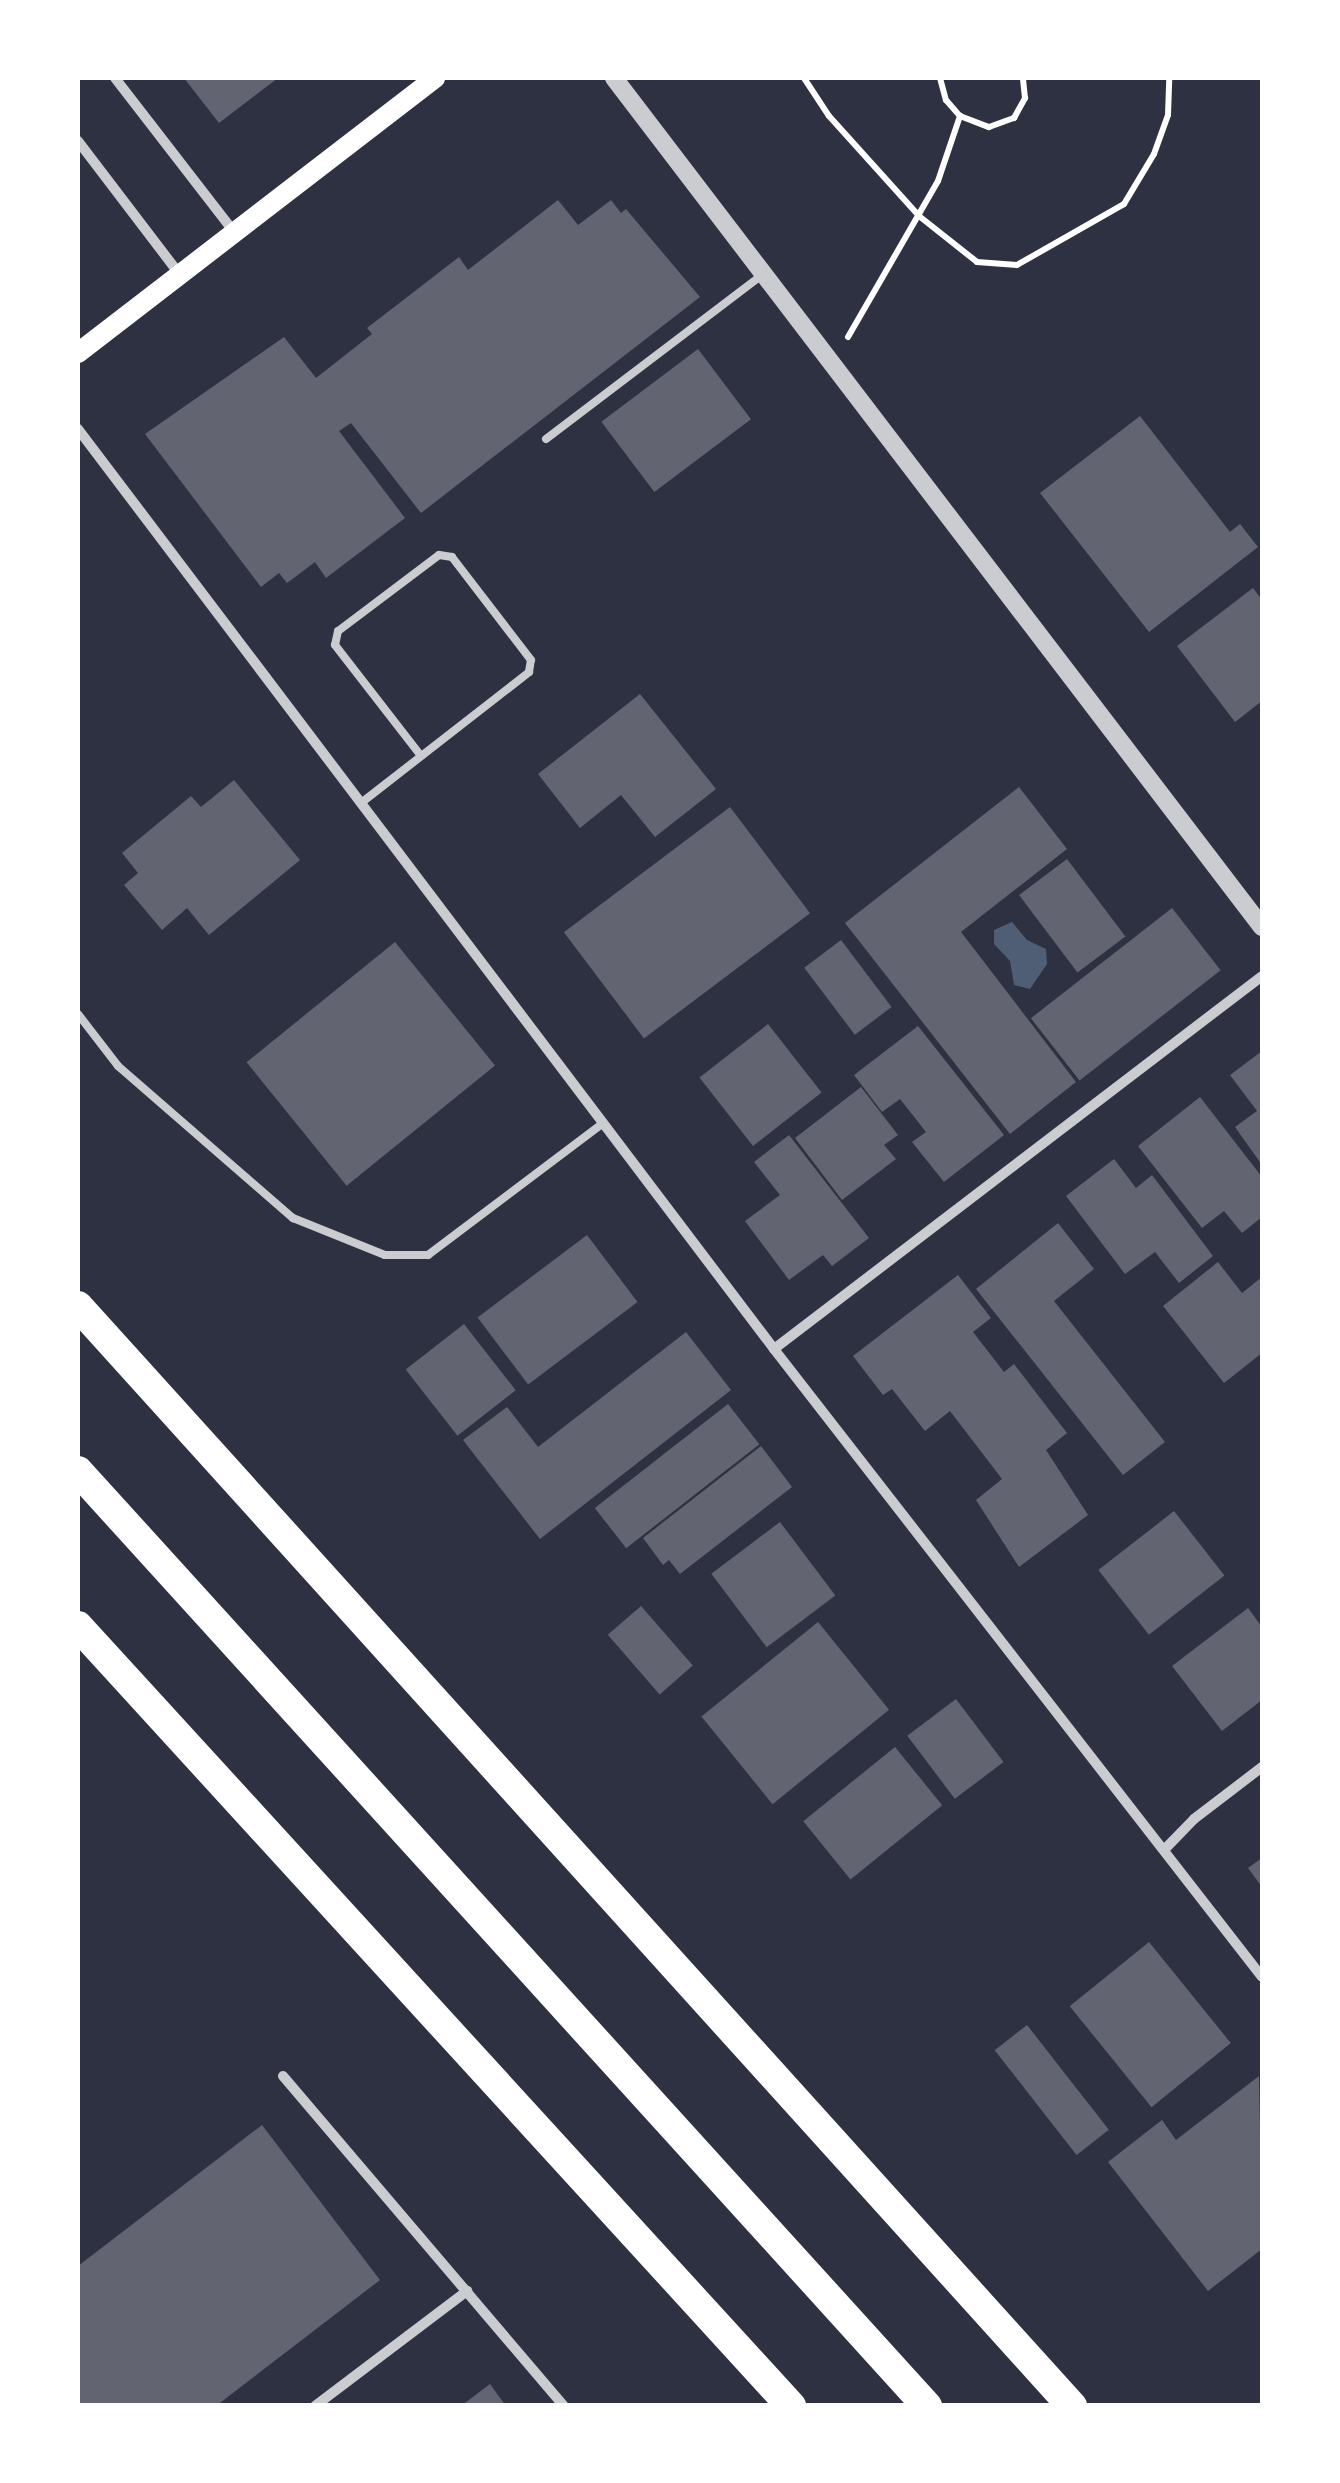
<!DOCTYPE html>
<style>
body{margin:0}
#map{position:relative;width:1340px;height:2483px;overflow:hidden;background:#2d3142;font-family:"Roboto Serif",serif}
div>[style]{position:absolute}
[style*='--x']{left:calc(var(--x)*1px);top:calc(var(--y)*1px);width:calc(var(--w)*1px);rotate:calc(var(--a)*1deg)}
.water>*{inset:0;background:#4f5d75}
.building>*{inset:0;background:#626471;transform-origin:0 0}
.path>*{height:6px;margin:-3px;padding:0 3px;transform-origin:3px;border-radius:3px;background:#fff}
.service>*{height:8px;margin:-4px;padding:0 4px;transform-origin:4px;border-radius:4px;background:#caccd0}
.minor>*{height:10px;margin:-5px;padding:0 5px;transform-origin:5px;border-radius:5px;background:#caccd0}
.tertiary>*{height:18px;margin:-9px;padding:0 9px;transform-origin:9px;border-radius:9px;background:#caccd0}
.secondary>*{height:20px;margin:-10px;padding:0 10px;transform-origin:10px;border-radius:10px;background:#fff}
.motorway>*{height:30px;margin:-15px;padding:0 15px;transform-origin:15px;border-radius:15px;background:#fff}
span{translate:-50% -50%;white-space:nowrap;text-align:center;line-height:1.15;-webkit-text-stroke:8px #fff;paint-order:stroke}
.frame{position:absolute;inset:0;border:80px solid #fff;pointer-events:none}
</style>
<div id="map">
<div class="water">
<div style="clip-path:polygon(1012px 922px,1027px 940px,1046px 949px,1047px 964px,1030px 989px,1014px 985px,1010px 961px,994px 944px,994px 930px)"></div>
</div>
<div class="building">
<div style="clip-path:polygon(184px 78px,278px 78px,219px 123px)"></div>
<div style="clip-path:polygon(558px 200px,578px 225px,611px 200px,621px 213px,626px 209px,700px 297px,421px 513px,351px 423px,339px 431px,405px 518px,326px 578px,315px 562px,287px 583px,279px 573px,261px 587px,145px 434px,284px 337px,316px 378px,372px 334px,367px 328px,459px 257px,468px 270px)"></div>
<div style="left:698px;top:349px;width:88px;height:121px;rotate:53deg"></div>
<div style="clip-path:polygon(1140px 416px,1230px 532px,1240px 524px,1258px 547px,1149px 632px,1040px 493px)"></div>
<div style="clip-path:polygon(1253px 588px,1262px 600px,1262px 701px,1235px 722px,1177px 646px)"></div>
<div style="clip-path:polygon(640px 694px,716px 789px,655px 837px,621px 795px,580px 828px,538px 774px)"></div>
<div style="clip-path:polygon(234px 780px,300px 860px,209px 935px,187px 908px,162px 930px,124px 885px,138px 873px,122px 853px,191px 796px,201px 807px)"></div>
<div style="clip-path:polygon(1019px 787px,1067px 849px,961px 932px,1076px 1082px,1010px 1134px,845px 923px)"></div>
<div style="left:730px;top:807px;width:133px;height:208px;rotate:53deg"></div>
<div style="left:1067px;top:859px;width:97px;height:60px;rotate:53deg"></div>
<div style="left:1172px;top:908px;width:79px;height:179px;rotate:52deg"></div>
<div style="left:841px;top:940px;width:84px;height:46px;rotate:53deg"></div>
<div style="left:395px;top:942px;width:159px;height:191px;rotate:51deg"></div>
<div style="left:768px;top:1024px;width:87px;height:87px;rotate:52deg"></div>
<div style="clip-path:polygon(918px 1026px,1004px 1135px,944px 1182px,912px 1142px,926px 1132px,900px 1099px,882px 1112px,854px 1075px)"></div>
<div style="clip-path:polygon(1262px 1051px,1262px 1165px,1235px 1127px,1257px 1111px,1230px 1075px)"></div>
<div style="clip-path:polygon(861px 1087px,898px 1135px,884px 1145px,896px 1159px,842px 1200px,795px 1138px)"></div>
<div style="clip-path:polygon(1200px 1097px,1262px 1177px,1262px 1217px,1242px 1233px,1224px 1211px,1202px 1228px,1138px 1146px)"></div>
<div style="clip-path:polygon(789px 1135px,869px 1238px,832px 1266px,823px 1255px,789px 1280px,745px 1221px,780px 1195px,754px 1162px)"></div>
<div style="clip-path:polygon(1114px 1159px,1136px 1188px,1152px 1175px,1213px 1256px,1179px 1283px,1155px 1252px,1125px 1274px,1066px 1196px)"></div>
<div style="clip-path:polygon(1058px 1223px,1094px 1269px,1054px 1301px,1165px 1442px,1123px 1475px,976px 1289px)"></div>
<div style="left:587px;top:1235px;width:84px;height:137px;rotate:53deg"></div>
<div style="clip-path:polygon(1218px 1262px,1242px 1293px,1262px 1277px,1262px 1353px,1224px 1383px,1163px 1306px)"></div>
<div style="clip-path:polygon(958px 1275px,991px 1318px,973px 1332px,1004px 1372px,1014px 1364px,1067px 1433px,1046px 1450px,1088px 1515px,1019px 1567px,976px 1500px,1002px 1479px,950px 1411px,925px 1431px,892px 1389px,883px 1395px,853px 1356px)"></div>
<div style="left:464px;top:1324px;width:84px;height:74px;rotate:52deg"></div>
<div style="clip-path:polygon(686px 1332px,731px 1390px,540px 1539px,463px 1440px,507px 1407px,538px 1447px)"></div>
<div style="left:728px;top:1404px;width:51px;height:169px;rotate:52deg"></div>
<div style="clip-path:polygon(761px 1446px,792px 1487px,680px 1574px,669px 1560px,663px 1565px,643px 1538px)"></div>
<div style="left:1174px;top:1511px;width:82px;height:96px;rotate:52deg"></div>
<div style="left:780px;top:1522px;width:92px;height:86px;rotate:53deg"></div>
<div style="left:641px;top:1606px;width:79px;height:44px;rotate:49deg"></div>
<div style="clip-path:polygon(1248px 1608px,1262px 1627px,1262px 1700px,1222px 1731px,1172px 1666px)"></div>
<div style="left:818px;top:1622px;width:113px;height:150px;rotate:51deg"></div>
<div style="left:956px;top:1699px;width:79px;height:61px;rotate:53deg"></div>
<div style="left:895px;top:1747px;width:75px;height:118px;rotate:51deg"></div>
<div style="clip-path:polygon(1262px 1858px,1262px 1887px,1248px 1868px)"></div>
<div style="left:1149px;top:1942px;width:130px;height:102px;rotate:51deg"></div>
<div style="left:1027px;top:2025px;width:133px;height:41px;rotate:52deg"></div>
<div style="clip-path:polygon(1259px 2076px,1262px 2249px,1208px 2291px,1108px 2162px,1162px 2120px,1176px 2140px)"></div>
<div style="clip-path:polygon(262px 2125px,380px 2280px,216px 2406px,78px 2406px,78px 2266px)"></div>
<div style="clip-path:polygon(490px 2384px,506px 2406px,461px 2406px)"></div>
</div>
<div class="path">
<div style="--x:804;--y:78;--w:45;--a:56.7"></div>
<div style="--x:829;--y:116;--w:135;--a:48"></div>
<div style="--x:919;--y:216;--w:74;--a:38.4"></div>
<div style="--x:977;--y:262;--w:40;--a:4.3"></div>
<div style="--x:1017;--y:265;--w:123;--a:-29.7"></div>
<div style="--x:1124;--y:204;--w:58;--a:-59"></div>
<div style="--x:1154;--y:154;--w:41;--a:-70.3"></div>
<div style="--x:1168;--y:115;--w:37;--a:-88"></div>
<div style="--x:940;--y:78;--w:23;--a:75"></div>
<div style="--x:946;--y:100;--w:21;--a:49"></div>
<div style="--x:960;--y:116;--w:31;--a:21"></div>
<div style="--x:989;--y:127;--w:27;--a:-20"></div>
<div style="--x:1014;--y:118;--w:23;--a:-61"></div>
<div style="--x:1025;--y:98;--w:20;--a:-96"></div>
<div style="--x:848;--y:337;--w:180;--a:-60"></div>
<div style="--x:938;--y:181;--w:69;--a:-71.3"></div>
</div>
<div class="service">
<div style="--x:546;--y:439;--w:273;--a:-37.2"></div>
<div style="--x:361;--y:803;--w:213;--a:-37.9"></div>
<div style="--x:529;--y:672;--w:12;--a:-81"></div>
<div style="--x:531;--y:660;--w:130;--a:-127.5"></div>
<div style="--x:452;--y:557;--w:13;--a:-171"></div>
<div style="--x:439;--y:555;--w:126;--a:143"></div>
<div style="--x:338;--y:631;--w:14;--a:102"></div>
<div style="--x:335;--y:645;--w:140;--a:52.2"></div>
<div style="--x:78;--y:1014;--w:66;--a:52.4"></div>
<div style="--x:118;--y:1066;--w:232;--a:41"></div>
<div style="--x:293;--y:1218;--w:99;--a:21.9"></div>
<div style="--x:385;--y:1255;--w:43;--a:0"></div>
<div style="--x:428;--y:1255;--w:219;--a:-37"></div>
</div>
<div class="minor">
<div style="--x:115;--y:78;--w:195;--a:52.3"></div>
<div style="--x:78;--y:141;--w:168;--a:52.7"></div>
<div style="--x:78;--y:429;--w:1154;--a:52.89"></div>
<div style="--x:774;--y:1349;--w:795;--a:52.15"></div>
<div style="--x:774;--y:1349;--w:614;--a:-37.39"></div>
<div style="--x:1164;--y:1850;--w:43;--a:-45.9"></div>
<div style="--x:1194;--y:1819;--w:86;--a:-37.4"></div>
<div style="--x:283;--y:2076;--w:433;--a:49.6"></div>
<div style="--x:315;--y:2406;--w:191;--a:-37.1"></div>
</div>
<div class="tertiary">
<div style="--x:614;--y:78;--w:1068;--a:52.65"></div>
</div>
<div class="secondary">
<div style="--x:78;--y:353;--w:451;--a:-37.6"></div>
</div>
<div class="motorway">
<div style="--x:78;--y:1306;--w:1483;--a:47.9"></div>
<div style="--x:78;--y:1471;--w:1263;--a:47.76"></div>
<div style="--x:78;--y:1626;--w:1057;--a:47.57"></div>
</div>
<div class="frame"></div>
</div>
